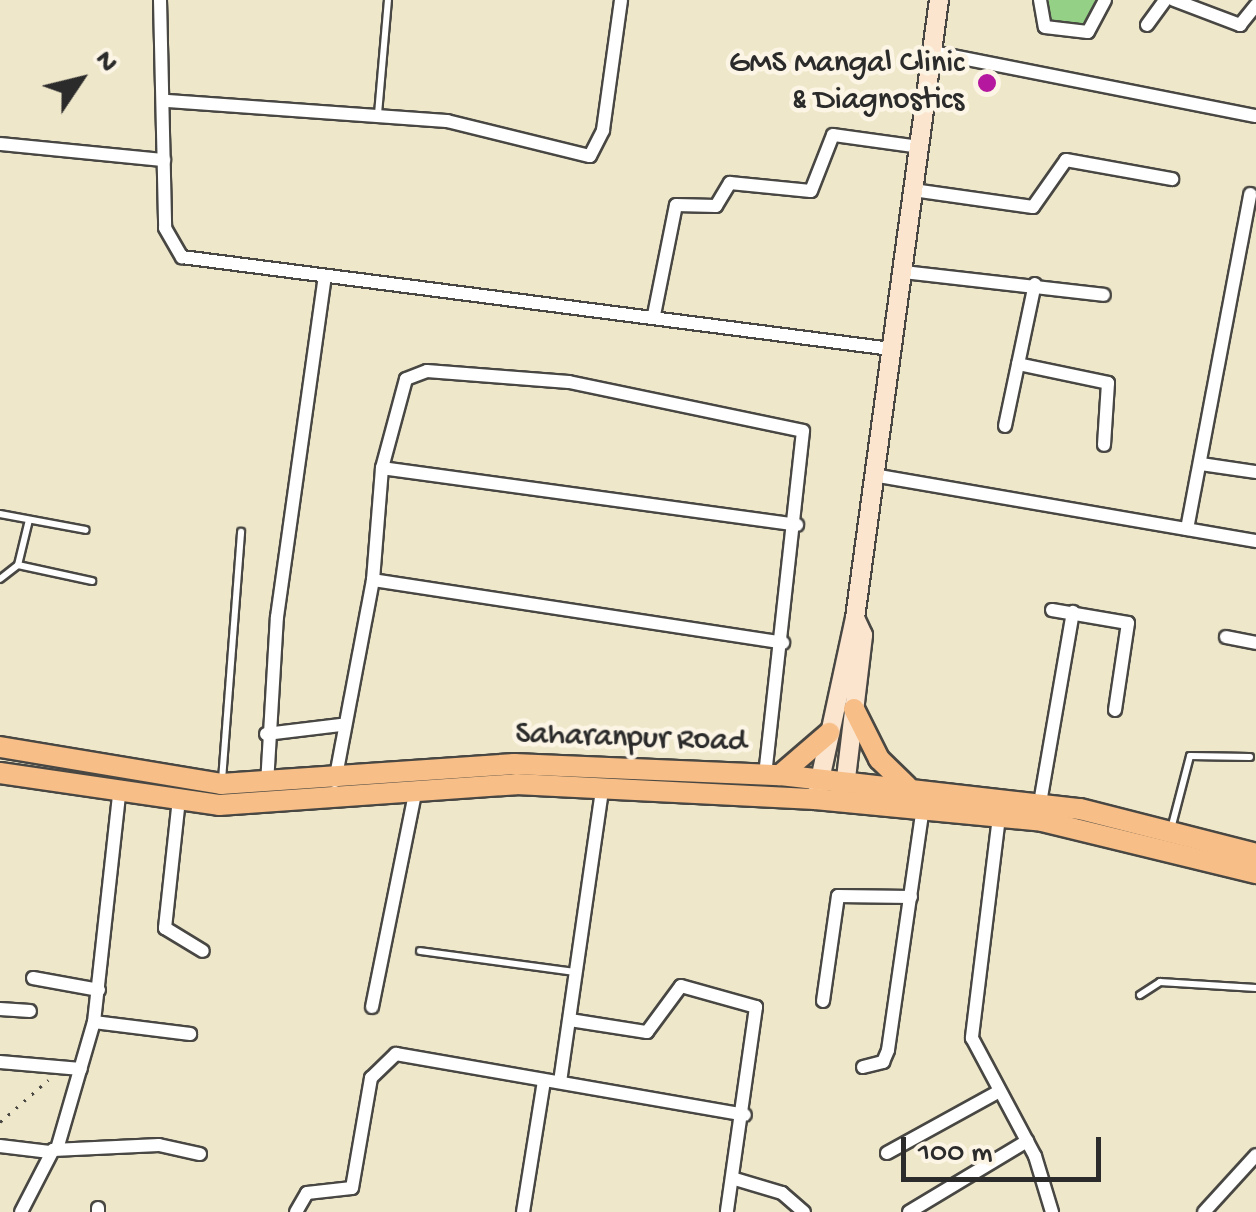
<!DOCTYPE html>
<style>
body{margin:0}
#map{position:relative;width:1256px;height:1212px;overflow:hidden;background:#eee7ca;font-family:"Gochi Hand",sans-serif}
div>[style]{position:absolute}
[style*='--x']{left:calc(var(--x)*1px);top:calc(var(--y)*1px);width:calc(var(--w)*1px);rotate:calc(var(--a)*1deg)}
.green>*{inset:0;background:#94d085}
.path>*{height:2.5px;margin-top:-1.25px;transform-origin:0;background:repeating-linear-gradient(90deg,#484743 0 2.5px,transparent 0 10.5px)}
.roads{filter:drop-shadow(2px 0 #484743) drop-shadow(-2px 0 #484743) drop-shadow(0 2px #484743) drop-shadow(0 -2px #484743)}
.lane>*{height:6px;margin:-3px;padding:0 3px;transform-origin:3px;border-radius:3px;background:#fff}
.street>*{height:12px;margin:-6px;padding:0 6px;transform-origin:6px;border-radius:6px;background:#fff}
.secondary>*{height:18px;margin:-9px;padding:0 9px;transform-origin:9px;border-radius:9px;background:#fce5cf}
.primary>*{height:20px;margin:-10px;padding:0 10px;transform-origin:10px;border-radius:10px;background:#f7be87}
.dots>*{width:28px;height:28px;translate:-50% -50%;box-sizing:border-box;border:5px solid #fcf5e5;border-radius:50%}
span{translate:-50% -50%;white-space:nowrap;text-align:center;line-height:1.15;-webkit-text-stroke:9px #fcf5e5;paint-order:stroke}
.poi-label{font-size:32px;color:#2b2b2b}
.right{translate:-100% -50%;text-align:right}
.street-label{font-size:32px;color:#2b2b2b}
.north{position:absolute;left:30px;top:30px;width:100px;height:100px;-webkit-text-stroke:8px #fcf5e5;paint-order:stroke;rotate:55deg;font-size:28px;font-weight:700;line-height:40px;text-align:center;color:#2b2b2b}
.north::after{content:'';display:block;margin:auto;width:35px;height:45px;background:#2b2b2b;clip-path:polygon(50% 0,100% 100%,50% 72%,0 100%)}
.scale{position:absolute;left:901px;top:1137px;width:200px;height:45px;box-sizing:border-box;border:5px solid #2b2b2b;border-top:0;padding-left:12px;font-size:30px;line-height:35px;white-space:nowrap;color:#2b2b2b;-webkit-text-stroke:8px #fcf5e5;paint-order:stroke}
</style>
<div id="map">
<div class="green">
<div style="clip-path:polygon(1049px 0,1095px 0,1088px 24px,1046px 20px)"></div>
</div>
<div class="path">
<div style="--x:0;--y:1122;--w:64;--a:-41.2"></div>
</div>
<div class="roads">
<div class="lane">
<div style="--x:378;--y:114;--w:114;--a:-85"></div>
<div style="--x:0;--y:514;--w:87;--a:10.5"></div>
<div style="--x:18;--y:565;--w:46;--a:-76.3"></div>
<div style="--x:0;--y:579;--w:23;--a:-38"></div>
<div style="--x:18;--y:565;--w:76;--a:12.2"></div>
<div style="--x:222;--y:780;--w:249;--a:-85.6"></div>
<div style="--x:1171;--y:829;--w:75;--a:-75.4"></div>
<div style="--x:1190;--y:756;--w:60;--a:1"></div>
<div style="--x:420;--y:951;--w:157;--a:7.7"></div>
<div style="--x:1140;--y:995;--w:24;--a:-33"></div>
<div style="--x:1160;--y:982;--w:96;--a:3.6"></div>
</div>
<div class="street">
<div style="--x:160;--y:0;--w:228;--a:88.7"></div>
<div style="--x:165;--y:228;--w:34;--a:60"></div>
<div style="--x:182;--y:257;--w:715;--a:7.39"></div>
<div style="--x:1040;--y:0;--w:27;--a:80"></div>
<div style="--x:1045;--y:27;--w:43;--a:6.6"></div>
<div style="--x:1088;--y:32;--w:36;--a:-62"></div>
<div style="--x:1174;--y:0;--w:71;--a:20.7"></div>
<div style="--x:1240;--y:25;--w:26;--a:-51"></div>
<div style="--x:1147;--y:25;--w:31;--a:-54"></div>
<div style="--x:932;--y:52;--w:330;--a:11.2"></div>
<div style="--x:167;--y:101;--w:281;--a:4.1"></div>
<div style="--x:447;--y:121;--w:147;--a:13.8"></div>
<div style="--x:590;--y:156;--w:29;--a:-63"></div>
<div style="--x:603;--y:130;--w:131;--a:-82.1"></div>
<div style="--x:0;--y:144;--w:165;--a:5.6"></div>
<div style="--x:913;--y:190;--w:121;--a:8.1"></div>
<div style="--x:1033;--y:207;--w:57;--a:-54.9"></div>
<div style="--x:1066;--y:160;--w:108;--a:10.2"></div>
<div style="--x:903;--y:272;--w:202;--a:6.5"></div>
<div style="--x:654;--y:315;--w:112;--a:-78.7"></div>
<div style="--x:676;--y:205;--w:40;--a:1.4"></div>
<div style="--x:716;--y:206;--w:27;--a:-59"></div>
<div style="--x:730;--y:183;--w:81;--a:5.6"></div>
<div style="--x:811;--y:191;--w:60;--a:-68.6"></div>
<div style="--x:833;--y:135;--w:88;--a:7.9"></div>
<div style="--x:1018;--y:364;--w:92;--a:11.9"></div>
<div style="--x:1108;--y:383;--w:62;--a:93.7"></div>
<div style="--x:1005;--y:426;--w:145;--a:-78.1"></div>
<div style="--x:1201;--y:464;--w:56;--a:8.3"></div>
<div style="--x:382;--y:468;--w:419;--a:7.8"></div>
<div style="--x:873;--y:475;--w:389;--a:9.8"></div>
<div style="--x:1187;--y:529;--w:341;--a:-79.3"></div>
<div style="--x:373;--y:580;--w:415;--a:8.7"></div>
<div style="--x:1052;--y:610;--w:77;--a:9.7"></div>
<div style="--x:1128;--y:623;--w:88;--a:98.5"></div>
<div style="--x:1226;--y:637;--w:31;--a:11"></div>
<div style="--x:266;--y:734;--w:75;--a:-6.9"></div>
<div style="--x:335;--y:781;--w:205;--a:-79.3"></div>
<div style="--x:373;--y:580;--w:112;--a:-85.4"></div>
<div style="--x:382;--y:468;--w:92;--a:-74.9"></div>
<div style="--x:406;--y:379;--w:22;--a:-21"></div>
<div style="--x:427;--y:371;--w:142;--a:4.4"></div>
<div style="--x:569;--y:382;--w:239;--a:11.8"></div>
<div style="--x:803;--y:431;--w:344;--a:96.3"></div>
<div style="--x:267;--y:784;--w:167;--a:-86.6"></div>
<div style="--x:277;--y:617;--w:343;--a:-82"></div>
<div style="--x:179;--y:799;--w:130;--a:96.2"></div>
<div style="--x:165;--y:928;--w:44;--a:31.2"></div>
<div style="--x:1040;--y:803;--w:194;--a:-80.2"></div>
<div style="--x:999;--y:817;--w:223;--a:97"></div>
<div style="--x:972;--y:1038;--w:134;--a:61.9"></div>
<div style="--x:1035;--y:1156;--w:59;--a:73.1"></div>
<div style="--x:33;--y:978;--w:67;--a:10.3"></div>
<div style="--x:823;--y:1001;--w:106;--a:-81.9"></div>
<div style="--x:838;--y:896;--w:73;--a:0.8"></div>
<div style="--x:372;--y:1007;--w:218;--a:-78.6"></div>
<div style="--x:0;--y:1009;--w:30;--a:4"></div>
<div style="--x:570;--y:1020;--w:78;--a:8.9"></div>
<div style="--x:647;--y:1032;--w:57;--a:-53.5"></div>
<div style="--x:681;--y:986;--w:78;--a:15.6"></div>
<div style="--x:756;--y:1007;--w:207;--a:98.1"></div>
<div style="--x:94;--y:1022;--w:97;--a:7.1"></div>
<div style="--x:0;--y:1062;--w:81;--a:4.9"></div>
<div style="--x:863;--y:1067;--w:21;--a:-14"></div>
<div style="--x:883;--y:1062;--w:13;--a:-67"></div>
<div style="--x:888;--y:1050;--w:239;--a:-81.8"></div>
<div style="--x:560;--y:1082;--w:296;--a:-81.8"></div>
<div style="--x:0;--y:1146;--w:50;--a:6.8"></div>
<div style="--x:57;--y:1149;--w:132;--a:-73.8"></div>
<div style="--x:94;--y:1022;--w:235;--a:-83.7"></div>
<div style="--x:887;--y:1153;--w:127;--a:-28.8"></div>
<div style="--x:735;--y:1179;--w:49;--a:16.6"></div>
<div style="--x:782;--y:1193;--w:29;--a:41"></div>
<div style="--x:21;--y:1212;--w:70;--a:-62.7"></div>
<div style="--x:53;--y:1150;--w:106;--a:-2.7"></div>
<div style="--x:159;--y:1145;--w:42;--a:12.4"></div>
<div style="--x:98;--y:1212;--w:4;--a:-90"></div>
<div style="--x:296;--y:1212;--w:22;--a:-60"></div>
<div style="--x:307;--y:1193;--w:45;--a:-6.3"></div>
<div style="--x:352;--y:1188;--w:112;--a:-80.2"></div>
<div style="--x:371;--y:1078;--w:35;--a:-44"></div>
<div style="--x:396;--y:1054;--w:354;--a:9.9"></div>
<div style="--x:523;--y:1212;--w:133;--a:-80.9"></div>
<div style="--x:909;--y:1212;--w:138;--a:-31"></div>
<div style="--x:1204;--y:1212;--w:77;--a:-47.6"></div>
</div>
<div class="secondary">
<div style="--x:818;--y:789;--w:175;--a:-77.8"></div>
<div style="--x:855;--y:618;--w:624;--a:-82.26"></div>
<div style="--x:844;--y:795;--w:161;--a:-83.2"></div>
<div style="--x:863;--y:635;--w:19;--a:-115"></div>
</div>
<div class="primary">
<div style="--x:854;--y:709;--w:56;--a:63.4"></div>
<div style="--x:879;--y:759;--w:39;--a:44"></div>
<div style="--x:0;--y:747;--w:224;--a:9.5"></div>
<div style="--x:221;--y:784;--w:294;--a:-3.9"></div>
<div style="--x:514;--y:764;--w:266;--a:2.4"></div>
<div style="--x:780;--y:775;--w:302;--a:6.5"></div>
<div style="--x:1080;--y:809;--w:182;--a:14.3"></div>
<div style="--x:0;--y:773;--w:221;--a:8.3"></div>
<div style="--x:219;--y:805;--w:298;--a:-4"></div>
<div style="--x:516;--y:784;--w:299;--a:2.9"></div>
<div style="--x:815;--y:799;--w:228;--a:5.5"></div>
<div style="--x:1042;--y:821;--w:220;--a:13.7"></div>
<div style="--x:780;--y:775;--w:65;--a:-40.6"></div>
</div>
</div>
<div class="dots">
<div style="left:987px;top:83px;background:#b5179e"></div>
</div>
<div class="poi-label">
<span class="right" style="left:964px;top:83px">GMS Mangal Clinic<br>&amp; Diagnostics</span>
</div>
<div class="street-label">
<span style="left:631px;top:739px;rotate:2deg">Saharanpur Road</span>
</div>
<div class="north">N</div>
<div class="scale">100 m</div>
</div>
